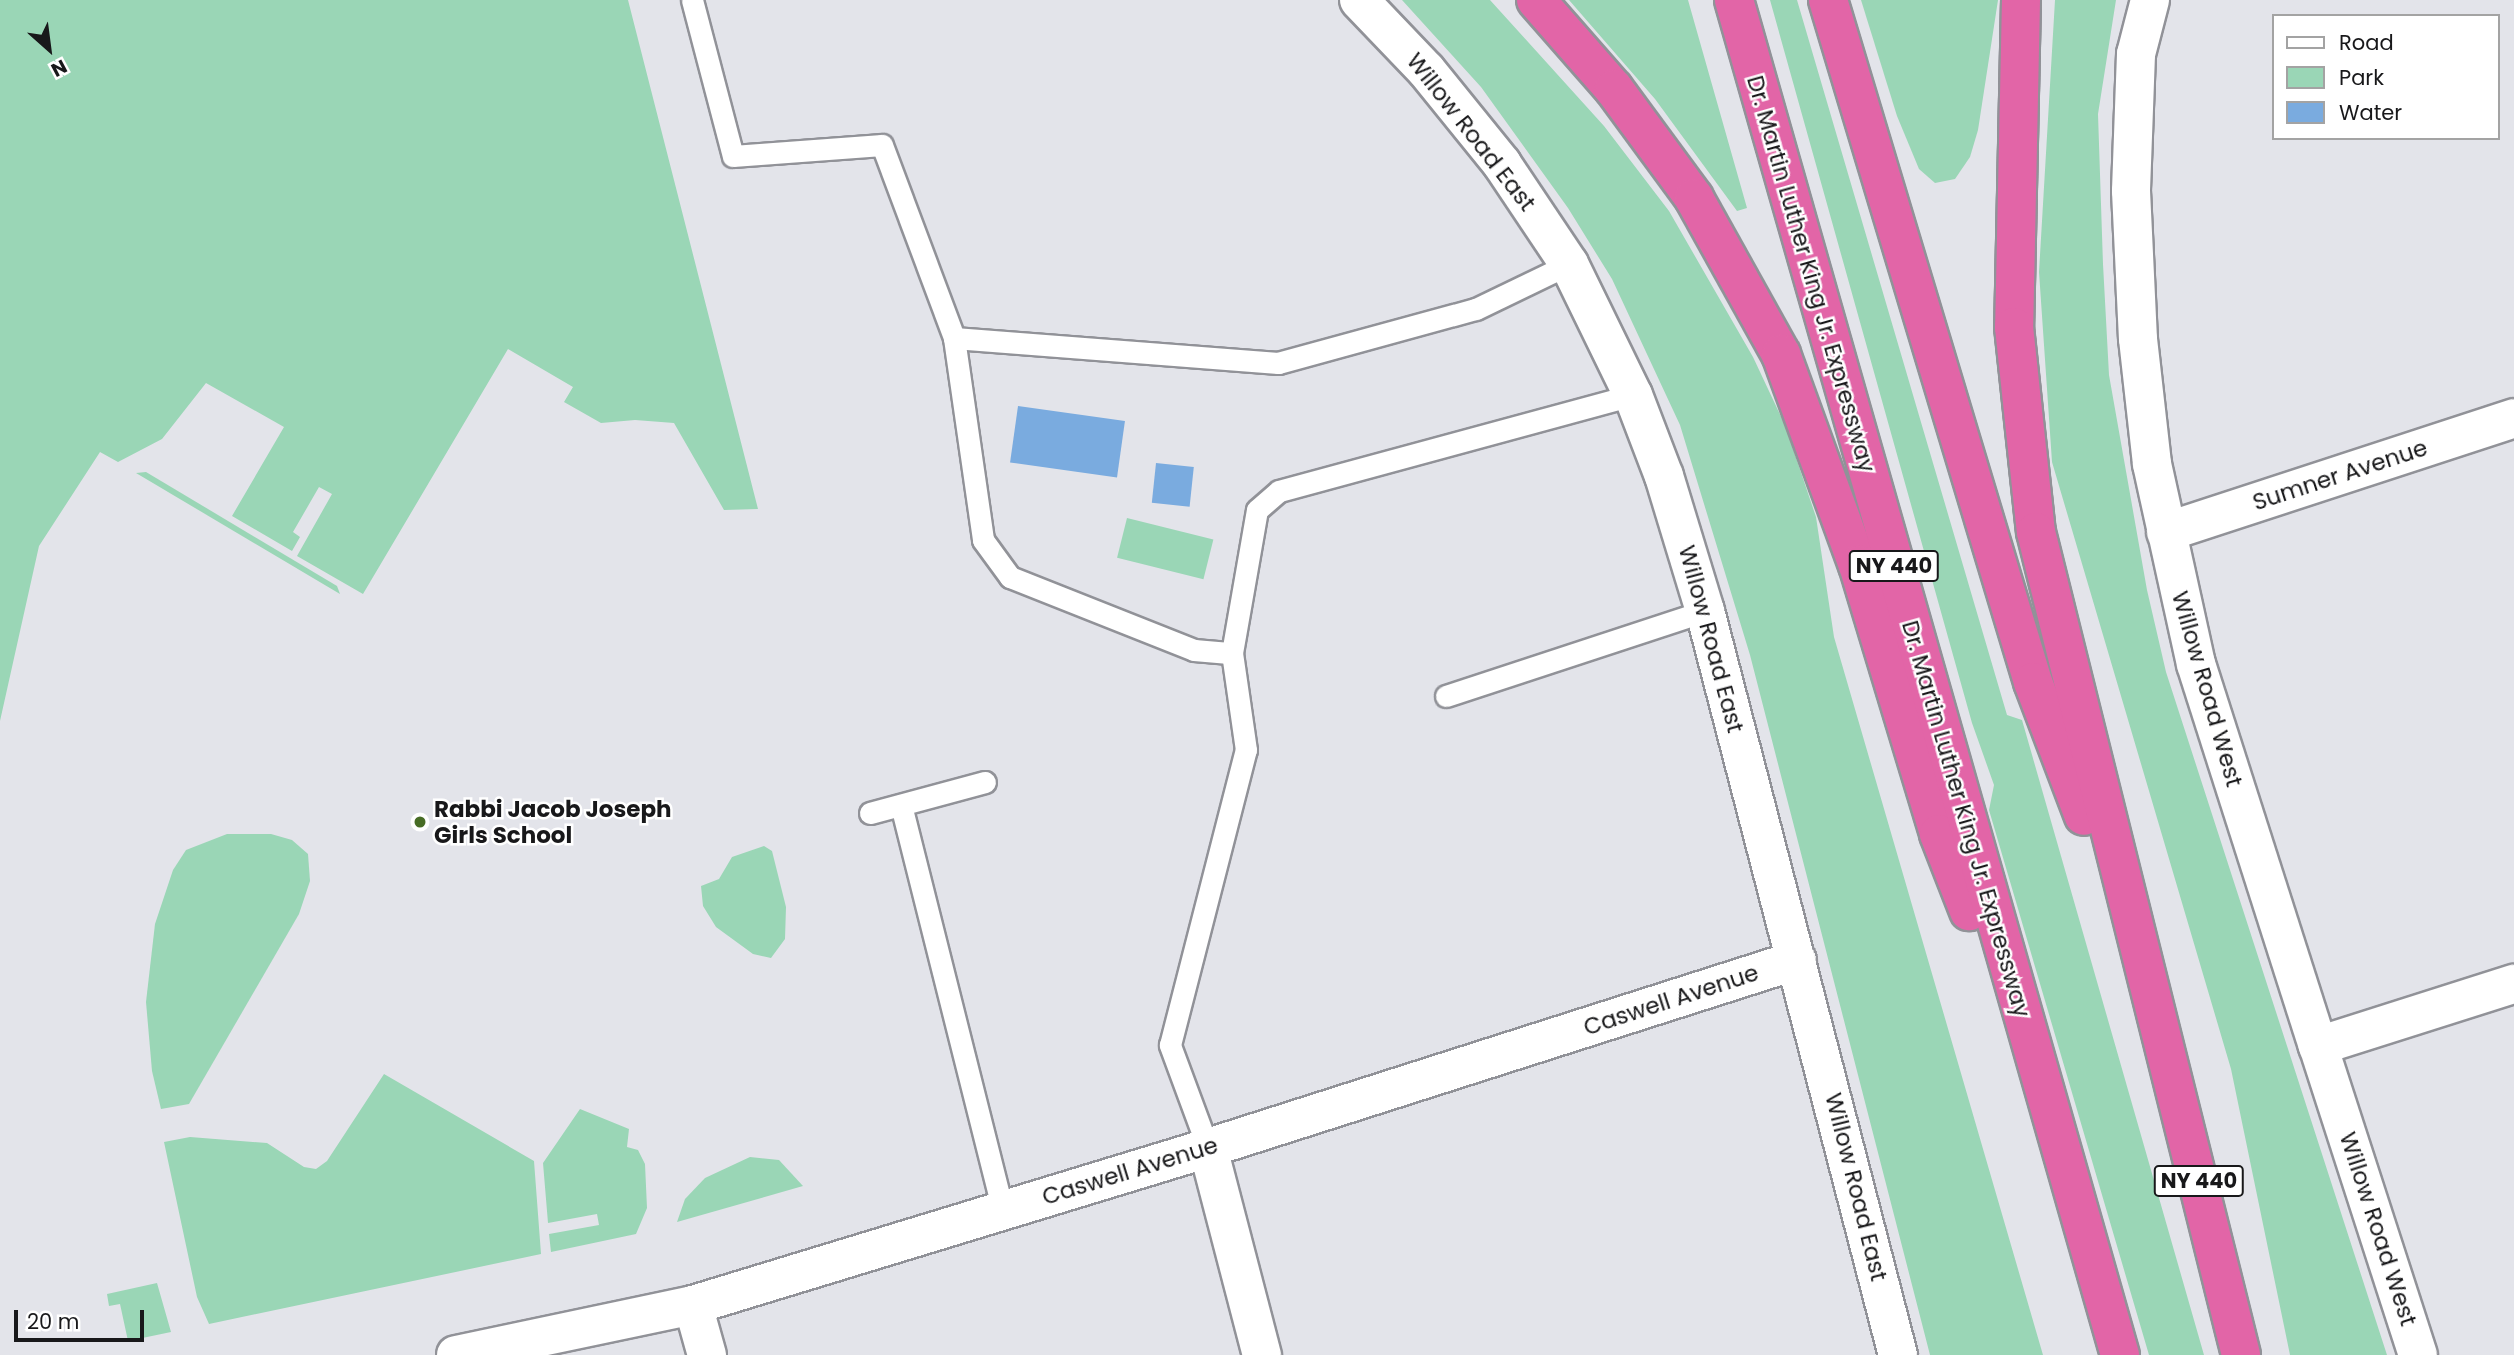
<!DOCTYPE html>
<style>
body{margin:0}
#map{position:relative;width:2514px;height:1355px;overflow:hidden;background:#e3e4ea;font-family:Poppins,sans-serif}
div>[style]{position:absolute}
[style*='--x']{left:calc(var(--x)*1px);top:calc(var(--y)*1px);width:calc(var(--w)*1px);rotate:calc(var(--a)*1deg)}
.green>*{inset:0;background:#9ad6b6;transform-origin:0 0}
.water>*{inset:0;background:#7aabdf;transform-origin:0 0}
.roads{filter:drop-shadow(2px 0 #919298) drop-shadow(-2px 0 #919298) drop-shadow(0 2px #919298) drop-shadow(0 -2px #919298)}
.lane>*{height:21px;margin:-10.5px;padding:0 10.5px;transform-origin:10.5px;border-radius:10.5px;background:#fff}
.street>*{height:38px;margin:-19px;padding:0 19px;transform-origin:19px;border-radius:19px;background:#fff}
.secondary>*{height:38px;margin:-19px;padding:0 19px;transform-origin:19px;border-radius:19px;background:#fff}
.highway>*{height:38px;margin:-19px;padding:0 19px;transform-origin:19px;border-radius:19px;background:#e265a7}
.dots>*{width:19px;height:19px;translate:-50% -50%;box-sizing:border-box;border:4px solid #fff;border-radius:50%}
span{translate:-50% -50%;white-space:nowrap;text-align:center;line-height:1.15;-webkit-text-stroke:5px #fff;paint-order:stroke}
.shield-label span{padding:2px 5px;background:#fff;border:2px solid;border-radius:5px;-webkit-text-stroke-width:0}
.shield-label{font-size:21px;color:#18181a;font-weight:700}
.street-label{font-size:23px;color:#18181a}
.poi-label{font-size:23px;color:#18181a;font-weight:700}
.left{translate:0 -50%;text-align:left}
.legend{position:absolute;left:2272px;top:14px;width:228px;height:126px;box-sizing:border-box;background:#fff;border:2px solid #a3a3a3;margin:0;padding:9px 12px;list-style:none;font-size:21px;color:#18181a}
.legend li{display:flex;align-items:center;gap:14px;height:35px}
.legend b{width:35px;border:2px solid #a3a3a3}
.north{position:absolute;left:14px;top:14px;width:70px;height:70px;-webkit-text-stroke:5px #fff;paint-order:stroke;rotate:152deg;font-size:19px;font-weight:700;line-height:28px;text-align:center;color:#18181a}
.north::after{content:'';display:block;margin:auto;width:24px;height:32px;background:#18181a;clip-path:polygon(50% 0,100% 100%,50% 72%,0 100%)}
.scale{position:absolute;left:14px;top:1310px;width:130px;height:32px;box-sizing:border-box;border:4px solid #18181a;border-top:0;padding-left:9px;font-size:21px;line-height:24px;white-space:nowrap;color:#18181a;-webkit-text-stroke:5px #fff;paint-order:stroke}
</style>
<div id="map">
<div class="green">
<div style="clip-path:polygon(0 0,628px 0,758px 509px,724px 510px,674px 423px,635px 420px,601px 423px,564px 402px,573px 387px,508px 349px,363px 594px,297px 556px,332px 494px,319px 487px,293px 532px,300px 537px,292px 551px,232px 516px,284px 427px,206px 383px,162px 439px,118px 462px,100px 452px,39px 546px,0 721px)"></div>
<div style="clip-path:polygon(1402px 0,1490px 0,1604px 126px,1669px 211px,1753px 357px,1785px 425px,1816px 517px,1834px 637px,2043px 1355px,1930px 1355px,1750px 655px,1680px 425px,1612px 279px,1568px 208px,1481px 87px)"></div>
<div style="clip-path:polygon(1569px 0,1688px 0,1747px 208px,1737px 211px,1655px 99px)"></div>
<div style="clip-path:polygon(1770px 0,1797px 0,2007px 715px,2022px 720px,2204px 1355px,2149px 1355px,1989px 810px,1994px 785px,1972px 723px)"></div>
<div style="clip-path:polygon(1861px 0,1998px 0,1978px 130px,1970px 157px,1955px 179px,1935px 183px,1919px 169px,1897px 116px)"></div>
<div style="clip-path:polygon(2055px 0,2116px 0,2098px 114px,2103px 264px,2109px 375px,2147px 590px,2166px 672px,2387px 1355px,2290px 1355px,2231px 1069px,2052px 462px,2039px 272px)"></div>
<div style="clip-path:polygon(146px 472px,337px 586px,340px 594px,136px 473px)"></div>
<div style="left:1127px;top:518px;width:89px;height:41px;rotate:14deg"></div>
<div style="clip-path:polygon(227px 834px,271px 834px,292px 840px,308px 854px,310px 881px,299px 914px,189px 1104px,161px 1109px,152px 1071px,146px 1002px,155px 924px,173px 870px,186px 850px)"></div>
<div style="clip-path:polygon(764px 846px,772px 851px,786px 907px,785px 939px,771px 958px,753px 954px,716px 927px,703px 906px,701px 886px,719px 879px,732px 857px)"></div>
<div style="clip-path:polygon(384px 1074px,534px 1161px,541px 1254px,209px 1324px,197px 1297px,164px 1142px,190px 1137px,267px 1143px,304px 1167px,316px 1169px,327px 1161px)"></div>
<div style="clip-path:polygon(580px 1109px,629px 1129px,627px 1147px,638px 1150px,645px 1164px,647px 1208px,636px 1234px,551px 1252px,549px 1234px,599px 1225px,597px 1214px,548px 1223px,543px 1163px)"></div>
<div style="clip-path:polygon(750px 1157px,779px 1160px,803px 1186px,677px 1222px,685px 1199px,705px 1178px)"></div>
<div style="clip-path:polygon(157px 1283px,171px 1332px,128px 1341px,120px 1304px,109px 1306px,107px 1294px)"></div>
</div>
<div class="water">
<div style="left:1018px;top:406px;width:108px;height:57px;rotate:8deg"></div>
<div style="left:1156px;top:463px;width:38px;height:40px;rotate:6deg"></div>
</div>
<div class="roads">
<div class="lane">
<div style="--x:692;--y:0;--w:161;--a:75.3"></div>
<div style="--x:733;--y:156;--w:149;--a:-4.2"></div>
<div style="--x:882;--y:145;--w:206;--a:69.5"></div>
<div style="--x:954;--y:338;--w:325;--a:4.4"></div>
<div style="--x:1278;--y:363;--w:205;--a:-15.3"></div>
<div style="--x:1476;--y:309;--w:103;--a:-25.8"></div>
<div style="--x:954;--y:338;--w:204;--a:81.8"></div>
<div style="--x:983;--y:540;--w:46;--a:53.9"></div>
<div style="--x:1010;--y:577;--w:198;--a:21.6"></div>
<div style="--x:1194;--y:650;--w:38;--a:5"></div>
<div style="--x:1232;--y:653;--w:145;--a:-80.1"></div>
<div style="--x:1257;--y:510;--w:29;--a:-41"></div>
<div style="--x:1279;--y:491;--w:367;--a:-15.2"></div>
<div style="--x:1446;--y:696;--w:273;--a:-18.2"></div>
<div style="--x:901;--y:805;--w:418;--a:75.9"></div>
<div style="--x:870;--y:813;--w:119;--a:-15.1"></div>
<div style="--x:1208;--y:1148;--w:110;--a:-110.3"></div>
<div style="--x:1170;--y:1045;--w:305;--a:-75.6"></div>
<div style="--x:1246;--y:750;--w:98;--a:-98.2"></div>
</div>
<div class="street">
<div style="--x:2150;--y:0;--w:56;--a:104.5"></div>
<div style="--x:2136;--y:54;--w:137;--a:92.1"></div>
<div style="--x:2131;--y:191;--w:148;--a:87.3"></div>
<div style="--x:2138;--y:339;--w:126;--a:83.6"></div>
<div style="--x:2152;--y:464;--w:205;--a:77.6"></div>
<div style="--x:2196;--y:664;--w:401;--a:72.3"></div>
<div style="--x:2166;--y:532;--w:366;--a:-18.1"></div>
<div style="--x:1208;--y:1148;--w:214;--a:75.4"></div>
<div style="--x:693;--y:1305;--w:52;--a:74.4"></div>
<div style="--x:456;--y:1355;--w:242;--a:-11.9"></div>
<div style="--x:693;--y:1305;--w:538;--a:-16.95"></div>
<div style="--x:1208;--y:1148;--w:618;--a:-17.7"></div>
</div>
<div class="secondary">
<div style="--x:1359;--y:0;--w:97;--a:46.3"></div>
<div style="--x:1426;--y:70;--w:121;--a:51"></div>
<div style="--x:1502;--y:164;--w:120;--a:56.2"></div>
<div style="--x:1569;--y:264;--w:146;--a:64"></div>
<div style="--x:1633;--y:395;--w:87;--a:69.1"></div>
<div style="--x:1664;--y:476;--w:141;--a:73.1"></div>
<div style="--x:1705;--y:611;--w:769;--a:75.46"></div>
<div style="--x:2418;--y:1355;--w:325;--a:-107.9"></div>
<div style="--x:2318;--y:1046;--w:206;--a:-17.6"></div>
</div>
<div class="highway">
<div style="--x:1536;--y:0;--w:118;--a:48.8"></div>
<div style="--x:1614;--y:89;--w:135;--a:53.7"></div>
<div style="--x:1694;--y:198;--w:179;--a:60.9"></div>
<div style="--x:1781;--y:354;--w:225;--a:70"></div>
<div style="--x:1858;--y:565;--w:281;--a:73.2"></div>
<div style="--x:1939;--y:834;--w:83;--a:68.7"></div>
<div style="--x:1734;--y:0;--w:1409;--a:74.1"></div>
<div style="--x:1828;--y:0;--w:712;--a:73.27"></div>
<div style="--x:2033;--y:682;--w:143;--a:69.2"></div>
<div style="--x:2021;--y:0;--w:327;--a:91.2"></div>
<div style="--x:2014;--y:327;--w:206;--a:83.9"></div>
<div style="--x:2036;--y:532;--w:848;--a:76.01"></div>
</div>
</div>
<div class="dots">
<div style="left:420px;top:822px;background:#476c25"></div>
</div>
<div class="shield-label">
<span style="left:1894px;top:566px">NY 440</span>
<span style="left:2199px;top:1181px">NY 440</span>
</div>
<div class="street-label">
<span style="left:1471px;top:132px;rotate:52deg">Willow Road East</span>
<span style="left:1811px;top:274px;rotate:74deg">Dr. Martin Luther King Jr. Expressway</span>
<span style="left:2340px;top:475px;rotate:-18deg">Sumner Avenue</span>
<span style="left:1711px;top:639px;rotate:75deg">Willow Road East</span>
<span style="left:2207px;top:689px;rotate:74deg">Willow Road West</span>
<span style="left:1966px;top:819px;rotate:74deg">Dr. Martin Luther King Jr. Expressway</span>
<span style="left:1671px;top:1000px;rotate:-18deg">Caswell Avenue</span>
<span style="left:1130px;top:1171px;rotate:-17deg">Caswell Avenue</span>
<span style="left:1856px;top:1187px;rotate:76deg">Willow Road East</span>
<span style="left:2378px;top:1229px;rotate:72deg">Willow Road West</span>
</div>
<div class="poi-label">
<span class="left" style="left:434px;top:822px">Rabbi Jacob Joseph<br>Girls School</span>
</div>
<ul class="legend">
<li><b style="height:9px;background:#fff"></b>Road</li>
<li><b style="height:19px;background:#9ad6b6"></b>Park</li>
<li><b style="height:19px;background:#7aabdf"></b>Water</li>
</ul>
<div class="north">N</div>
<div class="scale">20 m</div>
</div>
